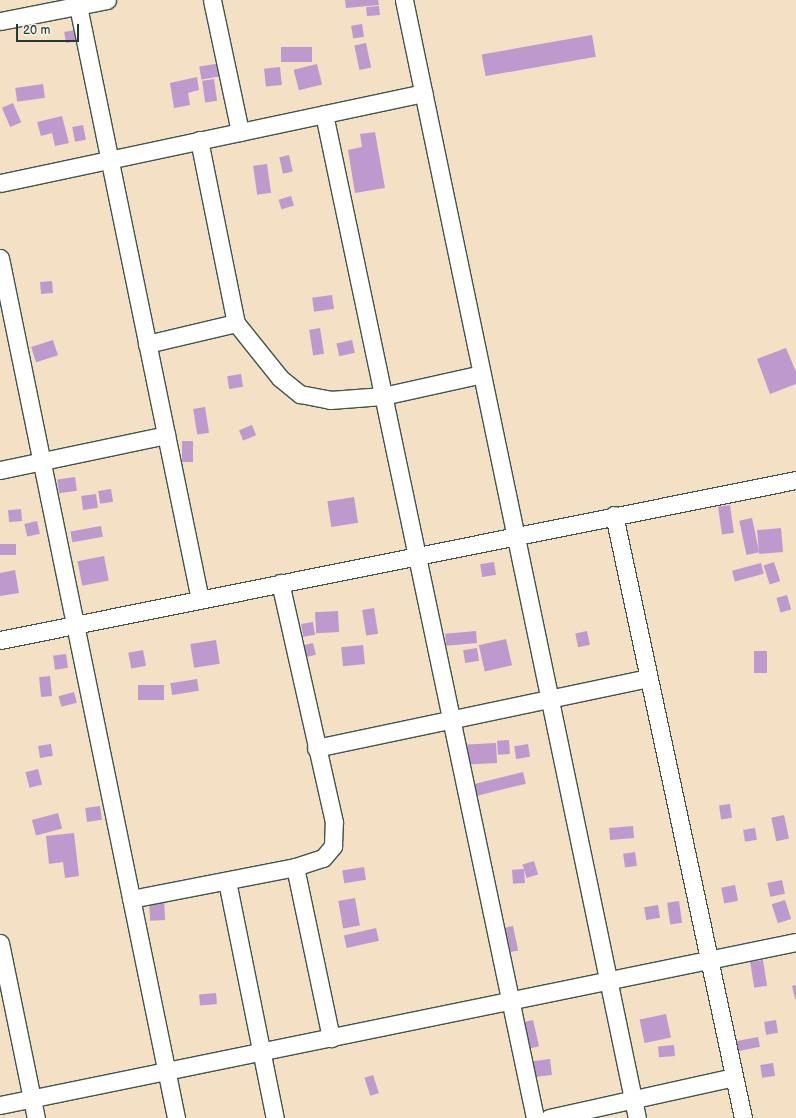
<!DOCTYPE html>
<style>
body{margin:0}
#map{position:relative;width:796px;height:1118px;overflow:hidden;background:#f3e0c5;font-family:"Balsamiq Sans",sans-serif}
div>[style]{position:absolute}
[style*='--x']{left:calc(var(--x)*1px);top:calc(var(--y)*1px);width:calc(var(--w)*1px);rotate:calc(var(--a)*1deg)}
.building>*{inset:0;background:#bd99ce;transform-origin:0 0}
.roads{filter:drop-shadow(1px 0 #3f554a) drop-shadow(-1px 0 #3f554a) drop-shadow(0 1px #3f554a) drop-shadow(0 -1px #3f554a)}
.minor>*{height:17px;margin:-8.5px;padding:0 8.5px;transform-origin:8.5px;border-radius:8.5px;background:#fff}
span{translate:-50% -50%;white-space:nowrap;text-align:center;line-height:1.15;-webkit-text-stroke:3px #f7f3e8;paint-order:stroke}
.scale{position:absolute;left:16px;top:24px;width:63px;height:18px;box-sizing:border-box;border:2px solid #1f3d34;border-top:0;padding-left:5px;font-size:12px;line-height:14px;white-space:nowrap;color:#1f3d34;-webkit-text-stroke:3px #f7f3e8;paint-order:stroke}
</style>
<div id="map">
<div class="building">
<div style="clip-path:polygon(345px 0,378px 0,379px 5px,346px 8px)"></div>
<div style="left:379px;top:6px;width:9px;height:13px;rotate:84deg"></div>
<div style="left:362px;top:24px;width:13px;height:11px;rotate:81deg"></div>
<div style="left:76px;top:30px;width:11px;height:12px;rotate:80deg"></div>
<div style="left:592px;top:35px;width:22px;height:112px;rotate:80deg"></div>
<div style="left:366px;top:43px;width:25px;height:12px;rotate:78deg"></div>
<div style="left:312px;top:47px;width:15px;height:31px;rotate:90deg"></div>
<div style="left:228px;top:62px;width:13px;height:29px;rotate:81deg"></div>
<div style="left:317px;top:64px;width:21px;height:24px;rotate:76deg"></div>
<div style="left:280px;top:67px;width:18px;height:16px;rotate:84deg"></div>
<div style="clip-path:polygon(197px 77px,199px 90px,188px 93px,190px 105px,174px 108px,170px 83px)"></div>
<div style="left:214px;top:79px;width:22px;height:12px;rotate:82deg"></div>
<div style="left:43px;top:84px;width:14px;height:28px;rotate:82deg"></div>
<div style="left:13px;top:103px;width:21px;height:12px;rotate:67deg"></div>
<div style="clip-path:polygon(62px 116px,69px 143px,55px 146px,52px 133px,41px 136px,37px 122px)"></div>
<div style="left:83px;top:125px;width:15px;height:11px;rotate:79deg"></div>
<div style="clip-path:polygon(375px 132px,385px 188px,355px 193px,348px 150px,362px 147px,360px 134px)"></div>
<div style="left:289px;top:155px;width:17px;height:10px;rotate:77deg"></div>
<div style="left:267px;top:164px;width:29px;height:14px;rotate:82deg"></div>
<div style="left:291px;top:196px;width:10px;height:13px;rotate:73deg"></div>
<div style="left:52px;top:281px;width:12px;height:12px;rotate:85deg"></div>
<div style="left:332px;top:295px;width:14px;height:20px;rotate:82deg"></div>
<div style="left:320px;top:328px;width:26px;height:11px;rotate:81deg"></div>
<div style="left:53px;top:340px;width:16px;height:23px;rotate:72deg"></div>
<div style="left:352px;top:340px;width:13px;height:16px;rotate:77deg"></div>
<div style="clip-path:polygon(786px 348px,796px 372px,796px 384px,770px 394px,757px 359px)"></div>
<div style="left:241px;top:374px;width:13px;height:14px;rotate:81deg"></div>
<div style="left:205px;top:407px;width:26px;height:12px;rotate:81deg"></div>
<div style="left:252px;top:425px;width:11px;height:14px;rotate:68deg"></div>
<div style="left:193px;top:441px;width:21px;height:11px;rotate:90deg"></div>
<div style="left:75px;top:477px;width:14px;height:18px;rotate:82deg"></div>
<div style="left:111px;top:489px;width:13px;height:13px;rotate:81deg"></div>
<div style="left:96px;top:494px;width:14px;height:15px;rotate:82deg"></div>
<div style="left:354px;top:497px;width:26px;height:27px;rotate:81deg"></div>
<div style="left:730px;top:505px;width:28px;height:12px;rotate:82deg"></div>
<div style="left:21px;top:509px;width:12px;height:13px;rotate:85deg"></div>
<div style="left:752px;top:518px;width:35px;height:13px;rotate:78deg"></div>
<div style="left:37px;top:521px;width:13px;height:13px;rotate:77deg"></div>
<div style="left:101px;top:526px;width:11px;height:31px;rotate:80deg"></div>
<div style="left:781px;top:528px;width:24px;height:24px;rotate:85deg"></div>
<div style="left:16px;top:544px;width:11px;height:16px;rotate:90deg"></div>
<div style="left:104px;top:556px;width:25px;height:27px;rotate:79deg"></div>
<div style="left:494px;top:562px;width:13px;height:14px;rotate:81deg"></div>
<div style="left:774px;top:562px;width:20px;height:11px;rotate:72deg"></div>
<div style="left:761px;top:563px;width:11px;height:30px;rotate:75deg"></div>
<div style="clip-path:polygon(15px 570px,19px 593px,0 596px,0 573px)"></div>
<div style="left:787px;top:595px;width:15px;height:11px;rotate:74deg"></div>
<div style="left:374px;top:608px;width:26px;height:12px;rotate:81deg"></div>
<div style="left:338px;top:611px;width:21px;height:23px;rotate:87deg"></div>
<div style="left:313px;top:622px;width:13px;height:12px;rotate:81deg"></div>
<div style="left:476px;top:631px;width:12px;height:31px;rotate:85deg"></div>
<div style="left:587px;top:631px;width:14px;height:12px;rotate:78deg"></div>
<div style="left:506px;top:639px;width:27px;height:28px;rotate:77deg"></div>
<div style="left:216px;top:640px;width:24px;height:26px;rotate:81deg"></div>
<div style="left:313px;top:643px;width:12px;height:27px;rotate:76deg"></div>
<div style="left:363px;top:645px;width:19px;height:22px;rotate:84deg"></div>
<div style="left:477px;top:648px;width:13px;height:14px;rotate:81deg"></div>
<div style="left:143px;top:650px;width:16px;height:15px;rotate:79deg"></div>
<div style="left:754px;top:651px;width:13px;height:22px"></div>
<div style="left:66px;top:654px;width:14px;height:13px;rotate:82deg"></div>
<div style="left:50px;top:676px;width:20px;height:11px;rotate:84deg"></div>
<div style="left:197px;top:679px;width:12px;height:27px;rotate:81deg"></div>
<div style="left:164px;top:685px;width:15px;height:26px;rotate:90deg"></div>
<div style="left:74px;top:692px;width:11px;height:16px;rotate:75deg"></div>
<div style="left:509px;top:740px;width:14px;height:12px;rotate:86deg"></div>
<div style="left:496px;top:743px;width:20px;height:29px;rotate:87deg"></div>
<div style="left:51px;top:744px;width:12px;height:13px;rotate:81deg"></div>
<div style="left:528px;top:744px;width:13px;height:14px;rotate:81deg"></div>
<div style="left:38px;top:769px;width:16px;height:13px;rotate:75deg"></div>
<div style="left:523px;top:772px;width:12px;height:51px;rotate:76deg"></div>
<div style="left:730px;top:804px;width:14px;height:11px;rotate:82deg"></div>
<div style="left:100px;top:806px;width:14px;height:15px;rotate:82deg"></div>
<div style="left:58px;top:813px;width:16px;height:27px;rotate:75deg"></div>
<div style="left:784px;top:815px;width:24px;height:13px;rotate:78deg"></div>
<div style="left:633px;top:826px;width:12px;height:24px;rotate:85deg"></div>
<div style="left:755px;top:828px;width:12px;height:12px;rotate:81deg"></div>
<div style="clip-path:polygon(74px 833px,79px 876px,65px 878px,63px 862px,49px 864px,46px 836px)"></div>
<div style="left:635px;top:852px;width:14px;height:12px;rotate:82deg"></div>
<div style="left:534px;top:861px;width:14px;height:12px;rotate:73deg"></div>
<div style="left:364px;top:867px;width:13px;height:22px;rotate:81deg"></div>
<div style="left:524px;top:869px;width:14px;height:12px;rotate:86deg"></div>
<div style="left:782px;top:880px;width:14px;height:15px;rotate:78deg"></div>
<div style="left:735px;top:885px;width:16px;height:14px;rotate:79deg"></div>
<div style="left:355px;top:898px;width:28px;height:17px;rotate:80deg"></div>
<div style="left:164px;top:899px;width:21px;height:15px;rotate:87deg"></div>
<div style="left:785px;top:900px;width:20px;height:14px;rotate:72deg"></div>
<div style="left:679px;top:901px;width:22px;height:12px;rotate:82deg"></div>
<div style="left:658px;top:905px;width:13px;height:14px;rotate:81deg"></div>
<div style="left:513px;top:926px;width:25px;height:12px;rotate:78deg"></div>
<div style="left:376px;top:928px;width:13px;height:33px;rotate:77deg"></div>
<div style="left:763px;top:960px;width:26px;height:13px;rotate:81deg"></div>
<div style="clip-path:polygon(796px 985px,796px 999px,795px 999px,792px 986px)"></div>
<div style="left:216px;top:993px;width:11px;height:17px;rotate:85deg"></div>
<div style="left:666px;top:1014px;width:24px;height:27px;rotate:78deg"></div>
<div style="left:533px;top:1020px;width:27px;height:11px;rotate:77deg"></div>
<div style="left:776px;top:1020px;width:13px;height:12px;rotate:81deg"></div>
<div style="left:758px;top:1037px;width:10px;height:24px;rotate:79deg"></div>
<div style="left:674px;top:1045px;width:11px;height:16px;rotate:85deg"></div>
<div style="left:550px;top:1059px;width:16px;height:18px;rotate:83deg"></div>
<div style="left:773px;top:1063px;width:13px;height:13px;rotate:81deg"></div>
<div style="left:373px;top:1075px;width:19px;height:9px;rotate:72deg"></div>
</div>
<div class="roads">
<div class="minor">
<div style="--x:212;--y:0;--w:135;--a:78"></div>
<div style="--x:404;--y:0;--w:1142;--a:78.23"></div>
<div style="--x:78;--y:6;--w:606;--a:78.39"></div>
<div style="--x:0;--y:21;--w:109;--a:-11.1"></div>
<div style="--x:324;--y:114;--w:1026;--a:78.13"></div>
<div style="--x:199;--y:140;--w:187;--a:78.6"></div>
<div style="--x:236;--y:323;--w:70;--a:51.3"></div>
<div style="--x:280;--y:378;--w:26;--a:39"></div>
<div style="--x:300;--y:394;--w:31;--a:11"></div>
<div style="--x:330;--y:400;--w:53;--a:-4.3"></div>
<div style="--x:383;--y:396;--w:101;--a:-12.5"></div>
<div style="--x:0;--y:183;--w:433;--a:-12"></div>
<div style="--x:0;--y:258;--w:878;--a:78.43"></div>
<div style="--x:147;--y:344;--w:91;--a:-13.3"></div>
<div style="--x:0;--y:470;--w:170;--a:-11.9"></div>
<div style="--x:614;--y:515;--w:617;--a:77.92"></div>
<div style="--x:0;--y:640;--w:812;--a:-11.37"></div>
<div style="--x:316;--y:748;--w:339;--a:-11.9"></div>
<div style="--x:295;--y:867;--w:175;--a:78.1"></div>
<div style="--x:227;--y:881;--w:242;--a:78.6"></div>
<div style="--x:131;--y:899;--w:167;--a:-11"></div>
<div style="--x:295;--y:867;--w:29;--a:-18"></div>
<div style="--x:323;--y:858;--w:16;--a:-50"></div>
<div style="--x:333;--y:846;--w:24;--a:-88"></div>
<div style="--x:334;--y:822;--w:245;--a:-102.7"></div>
<div style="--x:0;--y:943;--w:179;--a:78.4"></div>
<div style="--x:0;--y:1105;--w:813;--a:-11.57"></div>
<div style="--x:549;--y:1118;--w:189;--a:-12.5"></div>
</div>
</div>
<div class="scale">20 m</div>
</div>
